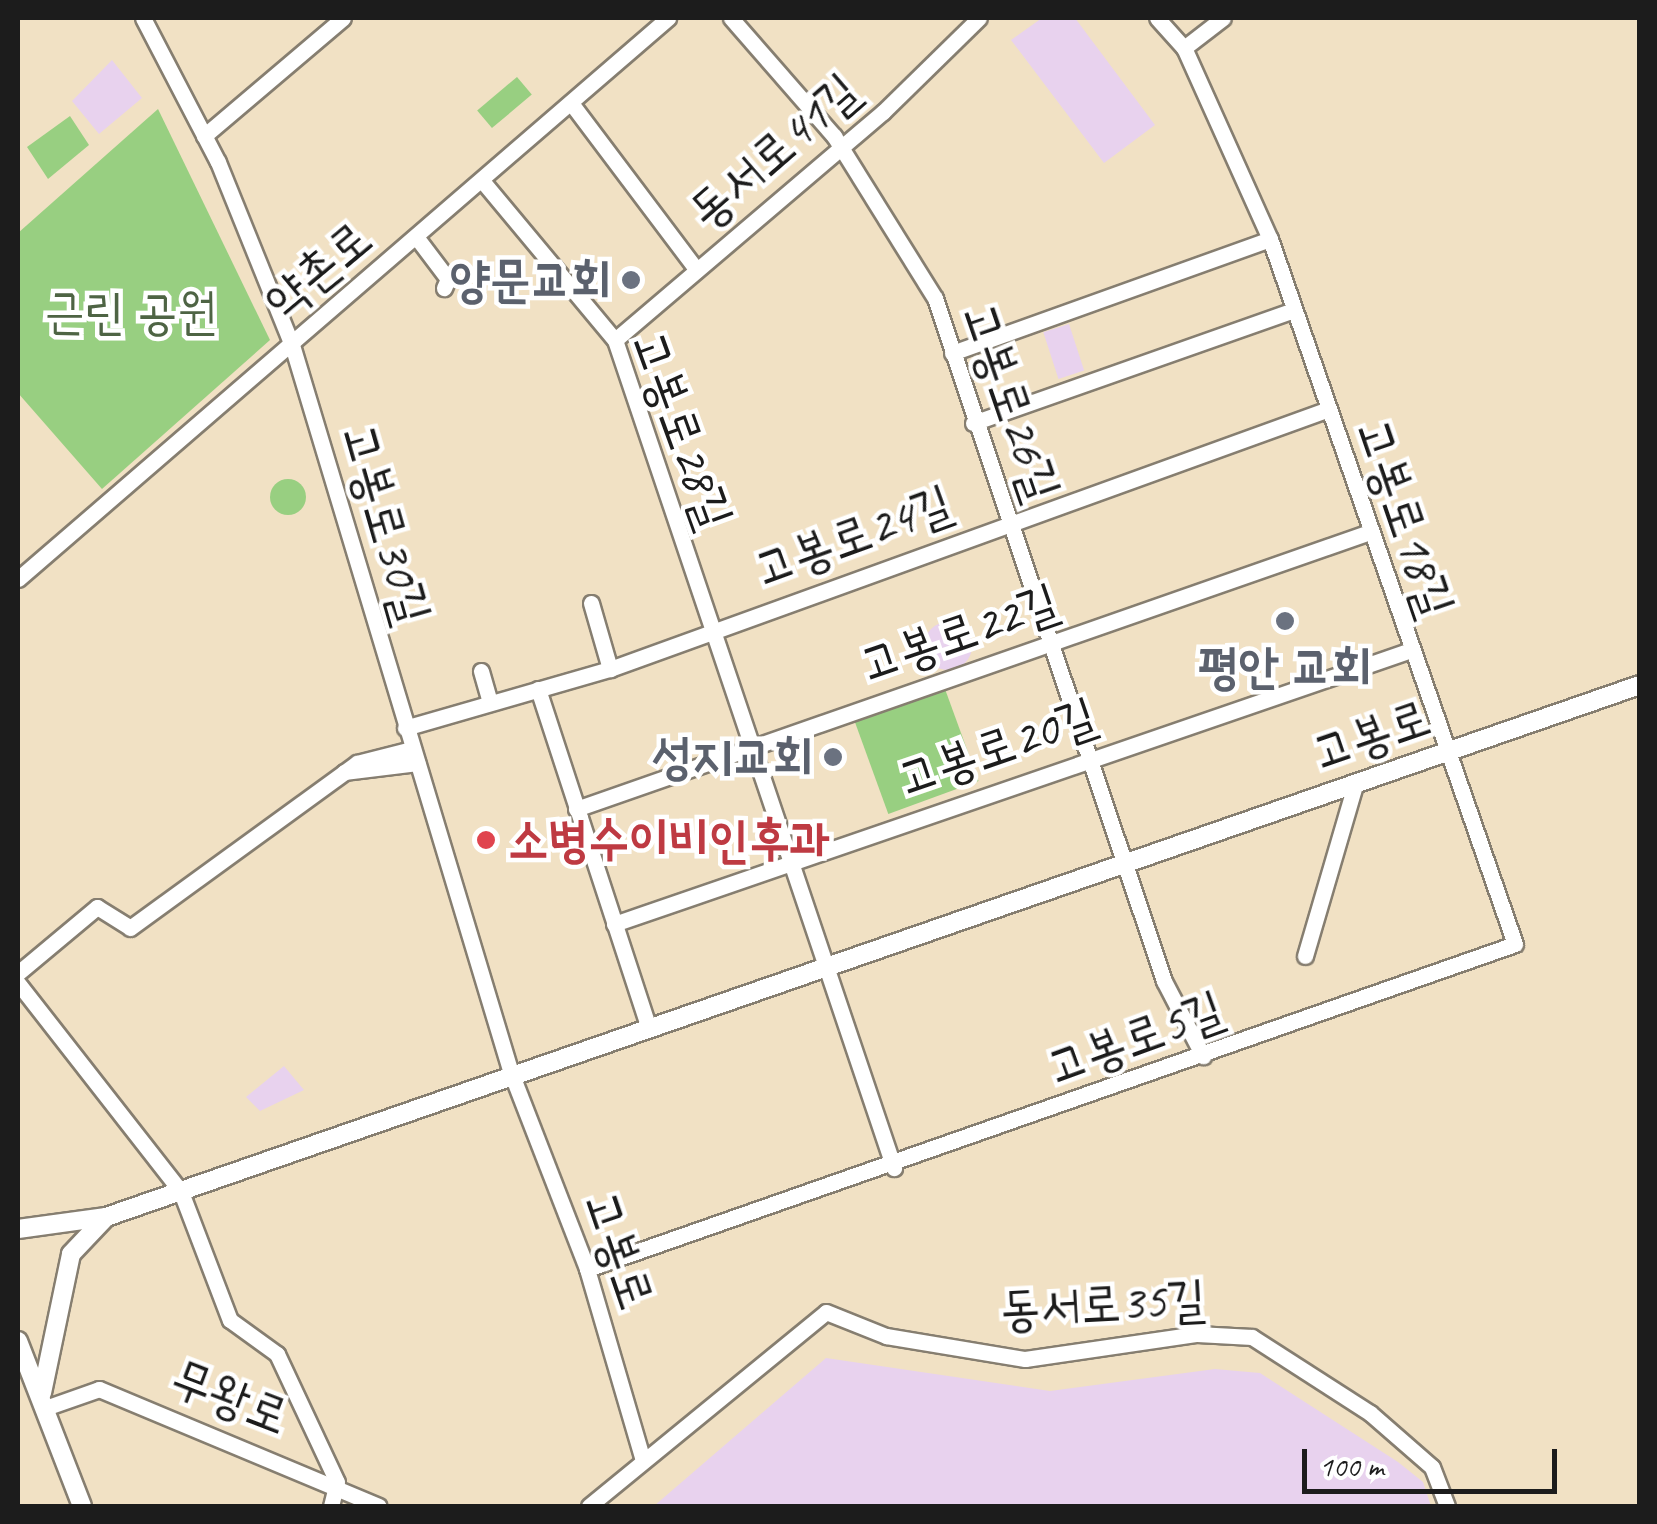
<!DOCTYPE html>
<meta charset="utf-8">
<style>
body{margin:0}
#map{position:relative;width:1657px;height:1524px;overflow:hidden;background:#f1e1c4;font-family:Caveat,"Poor Story",sans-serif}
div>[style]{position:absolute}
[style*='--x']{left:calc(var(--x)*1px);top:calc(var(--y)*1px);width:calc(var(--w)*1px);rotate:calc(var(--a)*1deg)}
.built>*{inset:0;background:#e8d2ee;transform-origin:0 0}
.round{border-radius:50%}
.green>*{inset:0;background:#98cf81;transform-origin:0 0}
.roads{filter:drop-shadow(2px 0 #867e70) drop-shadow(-2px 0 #867e70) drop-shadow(0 2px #867e70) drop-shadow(0 -2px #867e70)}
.minor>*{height:15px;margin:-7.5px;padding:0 7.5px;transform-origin:7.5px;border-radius:7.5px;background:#fff}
.tertiary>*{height:18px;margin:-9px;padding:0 9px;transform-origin:9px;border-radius:9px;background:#fff}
.dots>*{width:28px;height:28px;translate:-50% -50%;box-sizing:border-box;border:5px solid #fff;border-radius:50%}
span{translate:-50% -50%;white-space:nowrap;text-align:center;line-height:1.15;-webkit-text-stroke:9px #fff;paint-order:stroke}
.street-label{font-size:50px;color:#1c1c1c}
.worship-label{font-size:50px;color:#5b616d;font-weight:700}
.right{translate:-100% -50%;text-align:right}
.park-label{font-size:50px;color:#4e6444}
.health-label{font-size:50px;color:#be3a42;font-weight:700}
.left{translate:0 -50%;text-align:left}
.frame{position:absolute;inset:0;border:20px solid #1c1c1c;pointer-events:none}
.scale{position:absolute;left:1302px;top:1449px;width:255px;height:45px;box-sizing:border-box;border:5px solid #1c1c1c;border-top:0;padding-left:12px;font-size:30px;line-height:35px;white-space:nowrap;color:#1c1c1c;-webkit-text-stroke:8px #fff;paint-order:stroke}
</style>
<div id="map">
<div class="built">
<div style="clip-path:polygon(1042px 18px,1075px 18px,1155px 125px,1104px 163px,1011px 40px)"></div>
<div style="clip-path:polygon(112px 60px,142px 98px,99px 134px,72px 101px)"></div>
<div style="left:1069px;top:324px;width:49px;height:27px;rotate:72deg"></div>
<div class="round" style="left:924px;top:622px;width:48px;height:48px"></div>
<div style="clip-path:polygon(284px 1066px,304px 1090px,260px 1111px,246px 1097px)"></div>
<div style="clip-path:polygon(826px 1358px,1050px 1391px,1215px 1369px,1260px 1373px,1398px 1462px,1423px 1482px,1431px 1506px,654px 1506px)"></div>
</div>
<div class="green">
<div style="left:517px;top:77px;width:23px;height:52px;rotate:50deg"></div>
<div style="clip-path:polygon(158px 109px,270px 340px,102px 489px,18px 393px,18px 233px)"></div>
<div style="clip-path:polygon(70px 116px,89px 145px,48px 179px,27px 147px)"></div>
<div class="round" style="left:270px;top:479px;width:36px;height:36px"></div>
<div style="left:945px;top:689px;width:98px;height:96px;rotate:70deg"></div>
</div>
<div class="roads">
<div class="minor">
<div style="--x:143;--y:18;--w:162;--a:62.5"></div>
<div style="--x:218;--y:162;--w:197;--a:68"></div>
<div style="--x:292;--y:345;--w:757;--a:73.26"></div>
<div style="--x:510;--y:1070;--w:213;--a:68.8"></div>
<div style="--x:587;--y:1269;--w:199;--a:73.7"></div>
<div style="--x:731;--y:18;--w:157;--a:48.9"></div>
<div style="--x:834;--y:136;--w:191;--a:58.1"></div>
<div style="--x:935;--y:298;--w:720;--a:71.46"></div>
<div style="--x:1164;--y:981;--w:85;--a:62.5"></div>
<div style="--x:1184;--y:48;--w:49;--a:-37.6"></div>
<div style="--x:571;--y:103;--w:209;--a:53"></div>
<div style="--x:204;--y:136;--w:182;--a:-40.3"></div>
<div style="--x:484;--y:183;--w:204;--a:50.2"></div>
<div style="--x:615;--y:340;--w:874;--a:71.38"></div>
<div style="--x:417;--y:238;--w:51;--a:52.9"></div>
<div style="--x:448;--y:279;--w:10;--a:114"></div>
<div style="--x:615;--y:340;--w:352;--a:-40.4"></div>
<div style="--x:883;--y:112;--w:134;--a:-44.4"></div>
<div style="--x:952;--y:353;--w:338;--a:-19.7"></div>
<div style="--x:973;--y:423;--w:339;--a:-19.4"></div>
<div style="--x:18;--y:579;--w:859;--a:-40.8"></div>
<div style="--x:591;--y:603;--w:69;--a:73.9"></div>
<div style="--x:481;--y:671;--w:32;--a:74"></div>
<div style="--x:538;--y:689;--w:350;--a:71.9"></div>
<div style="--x:405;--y:728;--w:213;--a:-16.1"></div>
<div style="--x:610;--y:669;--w:761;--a:-19.89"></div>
<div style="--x:344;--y:772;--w:74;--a:-7"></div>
<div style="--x:576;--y:809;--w:838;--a:-19.24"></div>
<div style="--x:614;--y:924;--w:840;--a:-18.97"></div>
<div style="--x:1305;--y:956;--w:181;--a:-73.7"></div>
<div style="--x:18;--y:973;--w:103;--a:-39.9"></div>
<div style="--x:97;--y:907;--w:39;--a:32"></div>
<div style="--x:130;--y:928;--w:281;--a:-36"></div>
<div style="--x:357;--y:763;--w:57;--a:-14.3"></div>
<div style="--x:18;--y:983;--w:265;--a:52"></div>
<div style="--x:181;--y:1192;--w:137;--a:69.1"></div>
<div style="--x:230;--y:1320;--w:58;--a:35.9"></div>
<div style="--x:277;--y:1354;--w:141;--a:64.9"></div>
<div style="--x:337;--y:1482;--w:25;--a:104"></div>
<div style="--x:587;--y:1269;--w:983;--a:-19.3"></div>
<div style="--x:1515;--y:944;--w:746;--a:-109.16"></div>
<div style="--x:1270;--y:239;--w:209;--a:-114.2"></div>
<div style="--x:1184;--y:48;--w:40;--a:-132"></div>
<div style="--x:48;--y:1407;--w:54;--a:-19.4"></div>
<div style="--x:99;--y:1389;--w:303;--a:22.7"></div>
<div style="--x:589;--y:1506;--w:306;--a:-39.3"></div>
<div style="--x:826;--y:1312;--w:65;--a:21.8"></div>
<div style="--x:886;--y:1336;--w:141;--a:9.4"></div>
<div style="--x:1025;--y:1359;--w:174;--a:-8.3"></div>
<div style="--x:1197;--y:1334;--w:55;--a:3.1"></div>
<div style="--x:1252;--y:1337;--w:140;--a:32.8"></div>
<div style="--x:1370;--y:1413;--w:82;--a:41.1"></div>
<div style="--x:1432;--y:1467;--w:42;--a:69"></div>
</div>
<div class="tertiary">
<div style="--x:18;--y:1229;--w:89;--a:-7.8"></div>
<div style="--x:106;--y:1217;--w:1624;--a:-19.13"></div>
<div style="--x:18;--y:1341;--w:177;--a:68.8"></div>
<div style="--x:42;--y:1393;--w:142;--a:-78.2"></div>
<div style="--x:71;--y:1254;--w:51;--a:-46.6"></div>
</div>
</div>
<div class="dots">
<div style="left:631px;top:280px;background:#6b7280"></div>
<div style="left:1285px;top:621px;background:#6b7280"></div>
<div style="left:833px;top:757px;background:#6b7280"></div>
<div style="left:486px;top:840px;background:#e0444e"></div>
</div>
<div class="street-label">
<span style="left:774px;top:151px;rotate:-41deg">동서로41길</span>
<span style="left:318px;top:270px;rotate:-40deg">약촌로</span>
<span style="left:1011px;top:402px;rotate:71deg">고봉로26길</span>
<span style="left:682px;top:430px;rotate:70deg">고봉로28길</span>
<span style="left:1405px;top:518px;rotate:71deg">고봉로18길</span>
<span style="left:386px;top:524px;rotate:74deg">고봉로30길</span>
<span style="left:853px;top:536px;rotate:-20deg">고봉로24길</span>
<span style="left:959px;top:633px;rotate:-19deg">고봉로22길</span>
<span style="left:1371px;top:735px;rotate:-19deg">고봉로</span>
<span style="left:997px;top:747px;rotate:-19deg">고봉로20길</span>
<span style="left:1135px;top:1038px;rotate:-20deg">고봉로5길</span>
<span style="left:619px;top:1250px;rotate:71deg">고봉로</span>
<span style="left:1103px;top:1304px;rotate:-3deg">동서로35길</span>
<span style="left:230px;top:1397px;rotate:21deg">무왕로</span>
</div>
<div class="worship-label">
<span class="right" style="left:611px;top:280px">양문교회</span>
<span style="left:1285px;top:667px">평안 교회</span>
<span class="right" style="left:813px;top:757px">성지교회</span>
</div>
<div class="park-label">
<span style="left:131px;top:312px">근린 공원</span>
</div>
<div class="health-label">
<span class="left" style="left:508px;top:840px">소병수이비인후과</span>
</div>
<div class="frame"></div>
<div class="scale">100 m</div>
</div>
